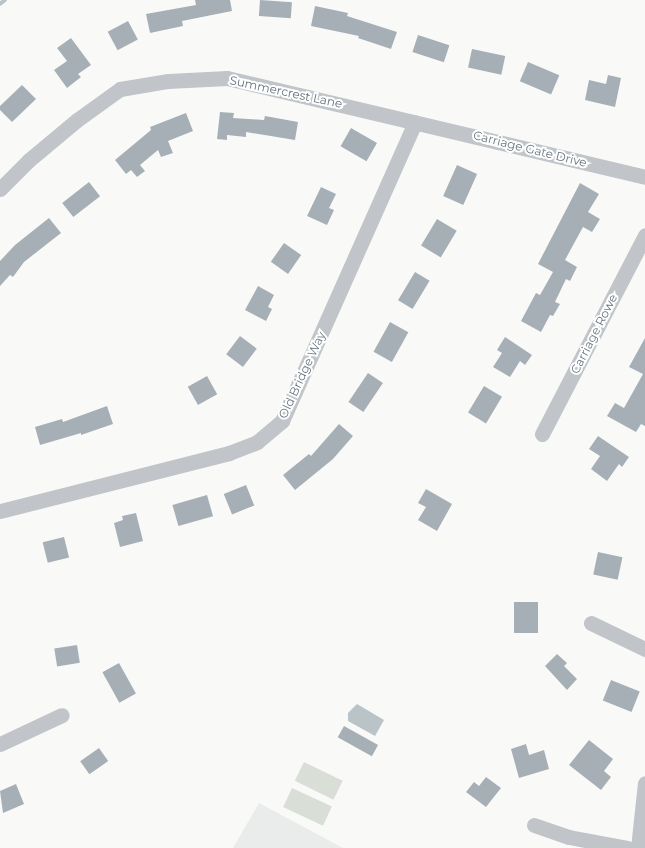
<!DOCTYPE html>
<style>
body{margin:0}
#map{position:relative;width:645px;height:848px;overflow:hidden;background:#f9faf8;font-family:Montserrat,sans-serif}
div>[style]{position:absolute}
[style*='--x']{left:calc(var(--x)*1px);top:calc(var(--y)*1px);width:calc(var(--w)*1px);rotate:calc(var(--a)*1deg)}
.built>*{inset:0;background:#eaebeb}
.green>*{inset:0;background:#d9ded7;transform-origin:0 0}
.water>*{inset:0;background:#bac4c8}
.stream>*{height:3.5px;margin:-1.75px;padding:0 1.75px;transform-origin:1.75px;border-radius:1.75px;background:#bac4c8}
.building>*{inset:0;background:#a7afb6;transform-origin:0 0}
.minor>*{height:15px;margin:-7.5px;padding:0 7.5px;transform-origin:7.5px;border-radius:7.5px;background:#c1c5c9}
span{translate:-50% -50%;white-space:nowrap;text-align:center;line-height:1.15;-webkit-text-stroke:4px #fff;paint-order:stroke}
.street-label{font-size:12px;color:#667481}
</style>
<div id="map">
<div class="built">
<div style="clip-path:polygon(259px 803px,343px 848px,233px 848px)"></div>
</div>
<div class="green">
<div style="left:304px;top:762px;width:43px;height:21px;rotate:26deg"></div>
<div style="left:292px;top:788px;width:44px;height:21px;rotate:25deg"></div>
</div>
<div class="water">
<div style="clip-path:polygon(357px 704px,384px 720px,375px 736px,348px 721px,348px 713px)"></div>
</div>
<div class="stream">
<div style="--x:0;--y:4;--w:6;--a:-39"></div>
</div>
<div class="building">
<div style="clip-path:polygon(195px 0,230px 0,232px 11px,182px 21px,183px 26px,150px 33px,146px 14px,196px 5px)"></div>
<div style="left:260px;top:0;width:32px;height:16px;rotate:4deg"></div>
<div style="clip-path:polygon(315px 6px,348px 13px,347px 16px,397px 32px,391px 49px,358px 38px,359px 36px,311px 26px)"></div>
<div style="left:128px;top:21px;width:21px;height:23px;rotate:62deg"></div>
<div style="left:418px;top:35px;width:33px;height:18px;rotate:18deg"></div>
<div style="clip-path:polygon(71px 38px,91px 65px,78px 74px,81px 77px,67px 88px,54px 70px,67px 61px,57px 48px)"></div>
<div style="left:472px;top:49px;width:34px;height:19px;rotate:12deg"></div>
<div style="left:528px;top:62px;width:34px;height:21px;rotate:23deg"></div>
<div style="clip-path:polygon(608px 75px,621px 78px,615px 107px,585px 100px,589px 80px,606px 84px)"></div>
<div style="clip-path:polygon(22px 85px,36px 99px,12px 122px,0 110px,0 106px)"></div>
<div style="clip-path:polygon(220px 112px,234px 113px,233px 118px,264px 120px,265px 116px,298px 122px,295px 140px,246px 132px,246px 137px,227px 135px,227px 140px,217px 139px)"></div>
<div style="clip-path:polygon(186px 113px,193px 131px,168px 141px,173px 153px,161px 157px,158px 150px,140px 165px,145px 171px,137px 177px,131px 170px,126px 174px,115px 160px,151px 130px,150px 127px)"></div>
<div style="left:351px;top:128px;width:30px;height:21px;rotate:30deg"></div>
<div style="left:457px;top:165px;width:22px;height:34px;rotate:24deg"></div>
<div style="left:89px;top:182px;width:18px;height:34px;rotate:52deg"></div>
<div style="clip-path:polygon(580px 183px,599px 194px,588px 212px,600px 219px,592px 232px,583px 227px,565px 260px,577px 267px,570px 281px,566px 279px,555px 302px,560px 304px,553px 316px,550px 315px,541px 332px,521px 321px,536px 293px,540px 295px,553px 272px,538px 264px)"></div>
<div style="clip-path:polygon(321px 187px,336px 194px,329px 208px,334px 210px,327px 225px,307px 216px)"></div>
<div style="clip-path:polygon(49px 218px,61px 233px,24px 262px,13px 277px,10px 275px,0 286px,0 261px,15px 245px)"></div>
<div style="left:437px;top:219px;width:23px;height:31px;rotate:31deg"></div>
<div style="left:284px;top:243px;width:21px;height:23px;rotate:35deg"></div>
<div style="left:415px;top:272px;width:17px;height:33px;rotate:31deg"></div>
<div style="clip-path:polygon(258px 286px,274px 295px,268px 307px,272px 309px,266px 321px,245px 310px)"></div>
<div style="left:390px;top:322px;width:21px;height:34px;rotate:29deg"></div>
<div style="left:240px;top:336px;width:21px;height:23px;rotate:37deg"></div>
<div style="clip-path:polygon(505px 337px,532px 355px,525px 365px,520px 361px,510px 377px,493px 367px,502px 353px,497px 350px)"></div>
<div style="clip-path:polygon(645px 338px,645px 426px,641px 424px,636px 432px,607px 416px,615px 403px,624px 408px,643px 374px,629px 367px)"></div>
<div style="left:368px;top:373px;width:18px;height:35px;rotate:34deg"></div>
<div style="left:207px;top:376px;width:21px;height:22px;rotate:61deg"></div>
<div style="left:484px;top:386px;width:21px;height:31px;rotate:31deg"></div>
<div style="clip-path:polygon(107px 406px,113px 424px,81px 435px,81px 433px,40px 445px,35px 427px,62px 419px,63px 422px)"></div>
<div style="clip-path:polygon(339px 424px,353px 436px,333px 459px,295px 490px,283px 475px,309px 454px,311px 456px)"></div>
<div style="clip-path:polygon(598px 436px,629px 457px,622px 467px,619px 464px,607px 481px,591px 469px,600px 456px,589px 449px)"></div>
<div style="left:246px;top:485px;width:22px;height:24px;rotate:68deg"></div>
<div style="clip-path:polygon(426px 489px,452px 504px,437px 531px,418px 520px,426px 507px,418px 503px)"></div>
<div style="left:207px;top:495px;width:22px;height:36px;rotate:74deg"></div>
<div style="clip-path:polygon(136px 513px,143px 541px,120px 547px,114px 523px,123px 520px,122px 516px)"></div>
<div style="left:64px;top:537px;width:21px;height:22px;rotate:76deg"></div>
<div style="left:598px;top:552px;width:25px;height:23px;rotate:12deg"></div>
<div style="left:514px;top:602px;width:24px;height:31px"></div>
<div style="left:77px;top:645px;width:18px;height:23px;rotate:81deg"></div>
<div style="clip-path:polygon(557px 654px,567px 663px,564px 666px,577px 679px,567px 690px,545px 666px)"></div>
<div style="left:119px;top:663px;width:35px;height:19px;rotate:61deg"></div>
<div style="left:611px;top:680px;width:31px;height:22px;rotate:22deg"></div>
<div style="left:344px;top:726px;width:39px;height:13px;rotate:29deg"></div>
<div style="clip-path:polygon(589px 740px,613px 759px,604px 771px,611px 777px,601px 790px,569px 765px)"></div>
<div style="clip-path:polygon(526px 744px,529px 755px,544px 750px,549px 769px,519px 778px,511px 749px)"></div>
<div style="left:99px;top:748px;width:16px;height:23px;rotate:55deg"></div>
<div style="clip-path:polygon(486px 777px,501px 788px,486px 807px,466px 792px,474px 782px,479px 786px)"></div>
<div style="clip-path:polygon(16px 784px,24px 804px,3px 813px,0 791px)"></div>
</div>
<div class="minor">
<div style="--x:0;--y:189;--w:41;--a:-45"></div>
<div style="--x:29;--y:160;--w:62;--a:-39.8"></div>
<div style="--x:77;--y:120;--w:53;--a:-35.8"></div>
<div style="--x:120;--y:89;--w:49;--a:-9.5"></div>
<div style="--x:168;--y:81;--w:59;--a:-2.9"></div>
<div style="--x:227;--y:78;--w:430;--a:13.3"></div>
<div style="--x:542;--y:434;--w:224;--a:-62.6"></div>
<div style="--x:0;--y:511;--w:236;--a:-14.2"></div>
<div style="--x:229;--y:453;--w:30;--a:-21"></div>
<div style="--x:257;--y:442;--w:33;--a:-40"></div>
<div style="--x:282;--y:421;--w:327;--a:-66"></div>
<div style="--x:591;--y:623;--w:60;--a:25.7"></div>
<div style="--x:0;--y:744;--w:68;--a:-25.1"></div>
<div style="--x:534;--y:825;--w:37;--a:19"></div>
<div style="--x:569;--y:837;--w:59;--a:10.7"></div>
<div style="--x:638;--y:848;--w:65;--a:-83.9"></div>
</div>
<div class="street-label">
<span style="left:286px;top:92px;rotate:12deg">Summercrest Lane</span>
<span style="left:530px;top:149px;rotate:14deg">Carriage Gate Drive</span>
<span style="left:594px;top:334px;rotate:-63deg">Carriage Rowe</span>
<span style="left:302px;top:375px;rotate:-65deg">Old Bridge Way</span>
</div>
</div>
